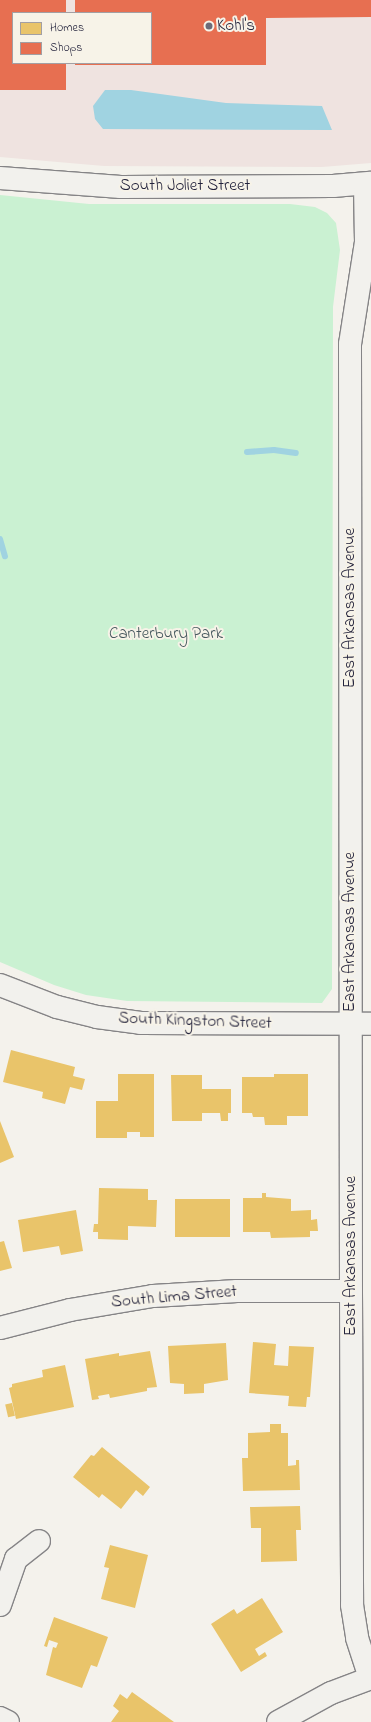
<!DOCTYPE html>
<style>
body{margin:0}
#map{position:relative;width:371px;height:1722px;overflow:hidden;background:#f4f2ec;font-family:"Indie Flower",sans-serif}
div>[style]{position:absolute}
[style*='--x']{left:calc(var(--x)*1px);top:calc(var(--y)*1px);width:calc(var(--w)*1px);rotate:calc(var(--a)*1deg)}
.built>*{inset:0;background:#efe3e0}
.green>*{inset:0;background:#caf1d2}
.water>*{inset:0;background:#a0d3e1}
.homes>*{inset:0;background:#e9c46a;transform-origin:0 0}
.shops>*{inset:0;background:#e76f51}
.stream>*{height:6px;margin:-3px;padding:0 3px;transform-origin:3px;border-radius:3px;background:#a0d3e1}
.roads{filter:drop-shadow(1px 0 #858486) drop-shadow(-1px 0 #858486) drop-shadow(0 1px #858486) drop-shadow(0 -1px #858486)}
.minor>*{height:22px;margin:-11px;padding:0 11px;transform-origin:11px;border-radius:11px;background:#f2f1ed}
.dots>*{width:11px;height:11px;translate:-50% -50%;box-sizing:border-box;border:2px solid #f7f3e8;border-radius:50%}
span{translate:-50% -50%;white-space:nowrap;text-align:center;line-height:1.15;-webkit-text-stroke:4px #f7f3e8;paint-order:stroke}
.poi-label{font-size:17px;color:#22223b}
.left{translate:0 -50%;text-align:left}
.street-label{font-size:17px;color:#22223b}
.park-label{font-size:17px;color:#44565c}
.legend{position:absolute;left:12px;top:12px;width:140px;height:52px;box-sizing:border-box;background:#f7f3e8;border:1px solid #a29fa3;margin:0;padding:5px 7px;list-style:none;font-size:12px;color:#22223b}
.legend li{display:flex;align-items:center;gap:8px;height:20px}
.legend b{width:20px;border:1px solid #a29fa3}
</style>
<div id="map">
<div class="built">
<div style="clip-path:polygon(evenodd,0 0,371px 0,371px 163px,322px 167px,104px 166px,0 157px,0 0,13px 13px,151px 13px,151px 63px,13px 63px,13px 13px)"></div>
</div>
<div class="green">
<div style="clip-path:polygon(0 195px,89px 204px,290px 204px,315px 207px,327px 213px,336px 223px,340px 250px,333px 307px,332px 989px,322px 1003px,127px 1001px,86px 995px,54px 985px,0 962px)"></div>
</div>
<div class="water">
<div style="clip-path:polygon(105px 90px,131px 90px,226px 103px,322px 106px,332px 130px,103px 129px,95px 119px,93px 106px)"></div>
</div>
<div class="homes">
<div style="clip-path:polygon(11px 1050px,75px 1067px,73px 1076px,85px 1079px,82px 1090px,70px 1087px,65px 1104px,42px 1098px,43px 1092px,3px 1082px)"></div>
<div style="clip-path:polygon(118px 1074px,154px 1074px,154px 1137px,140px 1137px,140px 1132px,127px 1132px,127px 1138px,96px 1138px,96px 1101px,118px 1101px)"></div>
<div style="clip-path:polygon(274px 1074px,308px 1074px,308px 1116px,287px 1116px,287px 1125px,265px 1125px,264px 1117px,253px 1117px,252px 1113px,242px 1113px,242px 1077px,274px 1077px)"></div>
<div style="clip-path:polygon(171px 1075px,202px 1075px,202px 1089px,231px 1089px,231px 1113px,228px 1113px,228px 1121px,221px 1121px,220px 1113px,202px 1113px,202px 1121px,172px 1121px)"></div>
<div style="clip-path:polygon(0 1121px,14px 1157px,0 1163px)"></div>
<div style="clip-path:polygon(99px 1188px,148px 1189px,148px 1200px,157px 1200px,156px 1227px,128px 1226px,128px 1240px,98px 1239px,98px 1232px,93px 1232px,94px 1224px,98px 1224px)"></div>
<div style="clip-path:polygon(262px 1193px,266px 1193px,266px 1197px,291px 1199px,291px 1211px,311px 1210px,311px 1220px,317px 1219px,318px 1231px,310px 1231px,310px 1237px,271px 1238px,270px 1232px,243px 1232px,243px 1198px,262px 1198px)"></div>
<div style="left:175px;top:1199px;width:55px;height:38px"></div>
<div style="clip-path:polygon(76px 1210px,83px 1251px,61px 1255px,59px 1246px,23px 1252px,18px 1220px)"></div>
<div style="clip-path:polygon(4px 1241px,12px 1268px,0 1271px,0 1242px)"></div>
<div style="clip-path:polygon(253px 1342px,276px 1344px,274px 1365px,288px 1366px,289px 1346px,314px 1347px,310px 1397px,307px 1397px,306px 1407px,288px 1406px,289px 1396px,249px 1393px)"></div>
<div style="clip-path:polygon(226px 1343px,228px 1380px,204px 1384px,204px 1393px,184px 1394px,184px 1384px,170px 1383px,168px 1346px)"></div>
<div style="clip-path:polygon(150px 1351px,157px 1387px,147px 1388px,147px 1391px,110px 1398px,109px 1394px,98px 1396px,99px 1399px,92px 1400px,85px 1359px,119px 1353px,119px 1356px)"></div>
<div style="clip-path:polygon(65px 1365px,74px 1407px,16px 1419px,9px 1388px,12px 1387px,12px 1384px,43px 1377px,42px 1370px)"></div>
<div style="left:12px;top:1403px;width:13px;height:7px;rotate:77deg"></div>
<div style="clip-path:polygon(270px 1424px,281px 1424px,281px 1433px,288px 1433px,288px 1466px,296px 1465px,296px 1460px,299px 1460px,300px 1490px,243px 1491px,242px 1458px,248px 1458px,248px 1433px,270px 1432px)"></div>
<div style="clip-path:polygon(102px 1447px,150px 1487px,143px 1496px,136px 1490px,121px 1509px,102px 1494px,99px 1498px,73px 1477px,91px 1455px,94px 1456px)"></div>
<div style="clip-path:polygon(300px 1506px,301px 1530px,296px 1530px,297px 1561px,261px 1562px,261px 1528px,251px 1528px,250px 1507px)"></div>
<div style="clip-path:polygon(110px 1545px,148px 1555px,135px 1608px,101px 1599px,109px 1568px,104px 1567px)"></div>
<div style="clip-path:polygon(262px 1598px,283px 1632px,255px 1649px,259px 1656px,265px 1652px,267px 1656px,241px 1672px,211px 1624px,234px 1609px,237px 1614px)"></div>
<div style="clip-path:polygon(54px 1617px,108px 1637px,97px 1667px,91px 1665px,82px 1688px,46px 1675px,53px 1647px,56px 1648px,58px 1643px,49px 1640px,47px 1647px,44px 1646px)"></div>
<div style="clip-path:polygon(132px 1692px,174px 1722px,111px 1722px,119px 1711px,113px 1706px,120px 1694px,127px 1699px)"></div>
</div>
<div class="shops">
<div style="clip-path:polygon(0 0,66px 0,66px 13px,13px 13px,13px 63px,66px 63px,66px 90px,0 90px)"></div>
<div style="clip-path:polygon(75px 0,371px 0,371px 17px,266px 18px,266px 65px,75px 65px,75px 63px,151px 63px,151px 13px,75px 13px)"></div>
</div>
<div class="stream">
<div style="--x:247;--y:452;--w:27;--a:-4"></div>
<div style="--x:274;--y:450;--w:22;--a:8"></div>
<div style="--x:0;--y:539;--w:18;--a:74"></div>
</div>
<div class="roads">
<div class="minor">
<div style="--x:0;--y:178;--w:121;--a:4.3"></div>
<div style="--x:121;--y:187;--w:212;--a:-0.3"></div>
<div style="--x:333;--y:186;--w:38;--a:-5"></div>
<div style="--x:365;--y:184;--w:58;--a:89"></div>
<div style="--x:366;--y:242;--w:103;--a:98.9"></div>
<div style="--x:350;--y:344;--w:947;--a:89.94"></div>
<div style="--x:351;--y:1291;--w:314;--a:89.8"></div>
<div style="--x:352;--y:1605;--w:33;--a:81"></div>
<div style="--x:357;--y:1638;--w:42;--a:72"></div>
<div style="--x:0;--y:985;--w:61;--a:21.1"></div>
<div style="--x:57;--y:1007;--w:41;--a:14"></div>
<div style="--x:97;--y:1017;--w:44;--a:7.8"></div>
<div style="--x:141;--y:1023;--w:230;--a:0.2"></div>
<div style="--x:0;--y:1328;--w:72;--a:-14.4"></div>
<div style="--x:70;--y:1310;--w:84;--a:-9.6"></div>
<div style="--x:153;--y:1296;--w:84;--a:-3.4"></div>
<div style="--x:237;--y:1291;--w:114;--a:0"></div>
<div style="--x:0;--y:1605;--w:49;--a:-70.8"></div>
<div style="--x:16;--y:1559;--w:29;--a:-38"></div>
<div style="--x:0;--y:1718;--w:9;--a:27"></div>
<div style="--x:278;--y:1722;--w:60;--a:-28.7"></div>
<div style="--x:331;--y:1693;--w:43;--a:-20.6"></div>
</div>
</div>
<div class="dots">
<div style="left:209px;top:26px;background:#6c6b79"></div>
</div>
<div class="poi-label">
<span class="left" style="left:217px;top:26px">Kohl's</span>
</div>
<div class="street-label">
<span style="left:185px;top:186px">South Joliet Street</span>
<span style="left:350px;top:608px;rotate:-90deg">East Arkansas Avenue</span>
<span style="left:350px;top:932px;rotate:-90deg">East Arkansas Avenue</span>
<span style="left:195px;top:1021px;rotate:2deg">South Kingston Street</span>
<span style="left:351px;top:1256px;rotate:-90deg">East Arkansas Avenue</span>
<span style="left:174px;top:1297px;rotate:-5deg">South Lima Street</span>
</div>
<div class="park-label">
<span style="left:166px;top:634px">Canterbury Park</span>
</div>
<ul class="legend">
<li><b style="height:11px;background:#e9c46a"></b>Homes</li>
<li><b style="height:11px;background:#e76f51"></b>Shops</li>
</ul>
</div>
